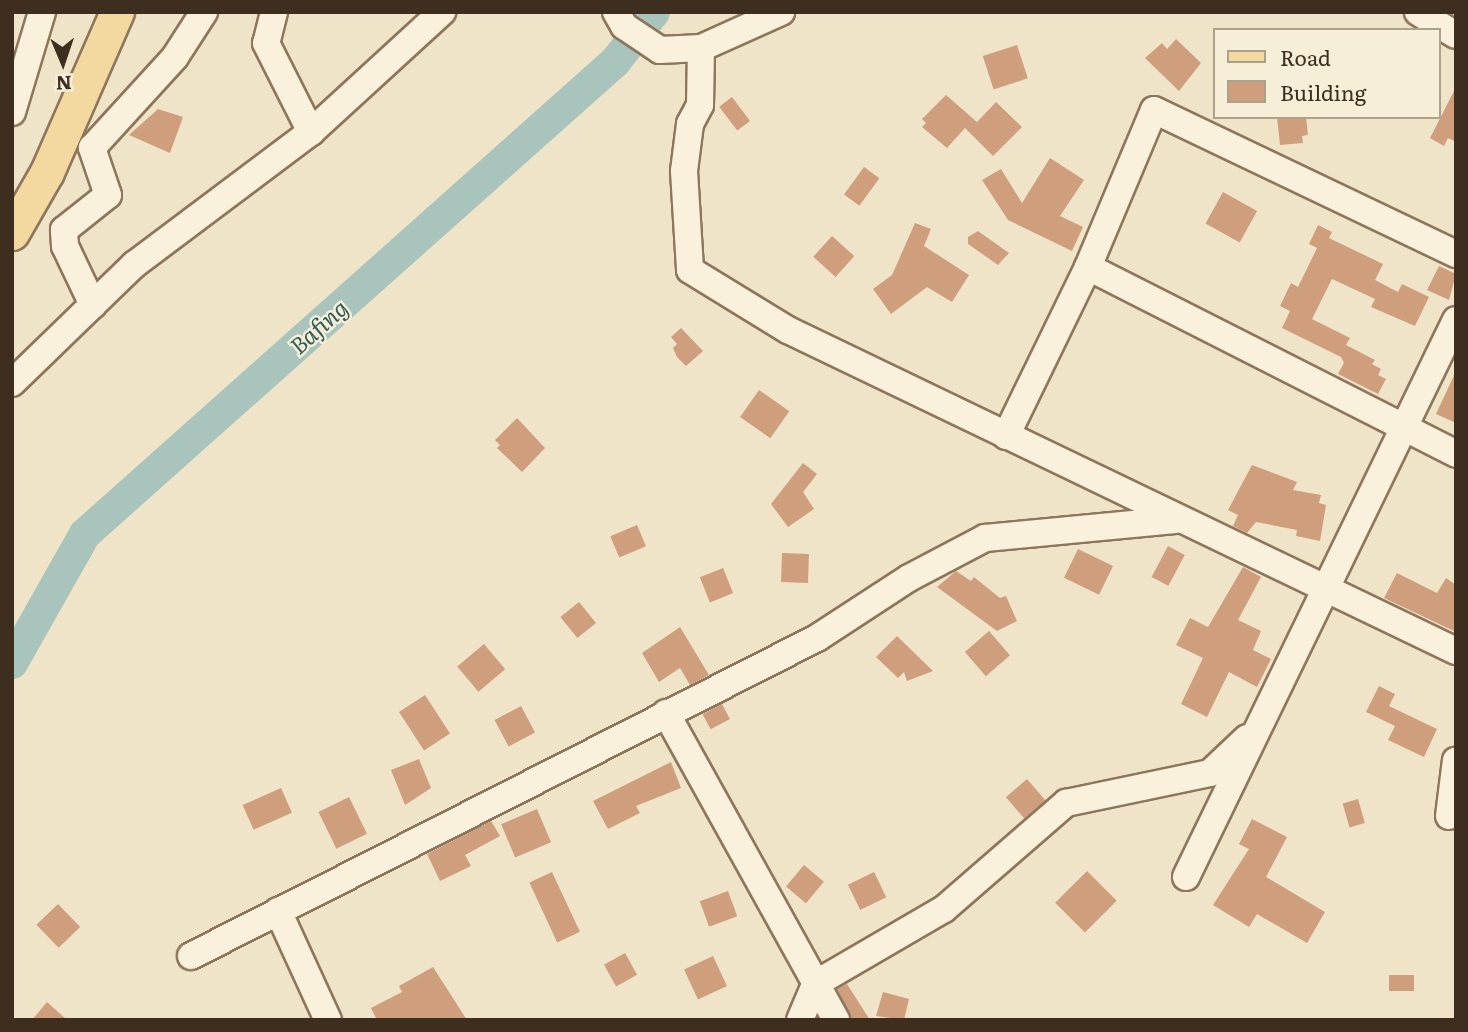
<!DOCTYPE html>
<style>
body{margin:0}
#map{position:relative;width:1468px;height:1032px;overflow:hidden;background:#f0e4c8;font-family:Literata,serif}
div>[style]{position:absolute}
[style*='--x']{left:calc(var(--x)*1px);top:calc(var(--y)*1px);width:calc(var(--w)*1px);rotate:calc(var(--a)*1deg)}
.river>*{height:32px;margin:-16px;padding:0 16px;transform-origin:16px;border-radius:16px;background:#a9c4bc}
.building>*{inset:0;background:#cf9f7d;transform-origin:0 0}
.roads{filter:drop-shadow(2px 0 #8d765c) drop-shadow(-2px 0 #8d765c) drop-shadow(0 2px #8d765c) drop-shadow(0 -2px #8d765c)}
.minor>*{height:26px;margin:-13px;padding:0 13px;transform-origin:13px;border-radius:13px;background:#faf1dc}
.major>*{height:33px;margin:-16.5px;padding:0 16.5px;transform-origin:16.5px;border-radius:16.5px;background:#f3d9a0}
span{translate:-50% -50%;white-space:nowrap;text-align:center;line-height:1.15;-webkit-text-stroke:5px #f7eed8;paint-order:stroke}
.water-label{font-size:23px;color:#2f5d5a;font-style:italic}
.frame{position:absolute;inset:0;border:14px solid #3d2e20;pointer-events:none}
.legend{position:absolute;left:1213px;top:28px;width:228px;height:91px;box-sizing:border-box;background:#f7eed8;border:2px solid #ada18e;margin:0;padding:9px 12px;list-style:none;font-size:21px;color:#3d2e20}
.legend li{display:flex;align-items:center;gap:14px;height:35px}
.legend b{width:35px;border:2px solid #ada18e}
.north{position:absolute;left:28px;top:28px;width:70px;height:70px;-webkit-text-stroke:5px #f7eed8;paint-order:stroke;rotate:178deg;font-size:19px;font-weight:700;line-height:28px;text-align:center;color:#3d2e20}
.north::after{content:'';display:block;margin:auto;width:24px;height:32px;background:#3d2e20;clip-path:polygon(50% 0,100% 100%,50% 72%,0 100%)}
</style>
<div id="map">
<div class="river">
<div style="--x:12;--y:663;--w:148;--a:-60.5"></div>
<div style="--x:85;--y:534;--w:710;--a:-41.69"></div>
<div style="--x:615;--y:62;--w:63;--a:-52"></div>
</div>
<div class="building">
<div style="clip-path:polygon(1176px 39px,1201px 63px,1179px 91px,1145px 58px,1162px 43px,1167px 49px)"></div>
<div style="left:1017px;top:45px;width:35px;height:36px;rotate:72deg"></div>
<div style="clip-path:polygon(1456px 87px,1456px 142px,1448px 138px,1444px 146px,1430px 138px)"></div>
<div style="clip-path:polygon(946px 95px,977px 122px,996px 102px,1022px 127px,993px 156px,965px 128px,947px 148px,922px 127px,926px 123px,922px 119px)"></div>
<div style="left:732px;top:97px;width:30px;height:16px;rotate:53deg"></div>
<div style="clip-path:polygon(158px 109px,183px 117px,170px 153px,129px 135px)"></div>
<div style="clip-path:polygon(1277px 117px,1306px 117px,1308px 135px,1302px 136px,1303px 143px,1280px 145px)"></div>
<div style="clip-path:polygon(1050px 158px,1084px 180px,1060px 216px,1083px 227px,1072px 251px,1008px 220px,982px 180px,1001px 169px,1022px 203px)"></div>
<div style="left:864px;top:167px;width:19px;height:34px;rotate:36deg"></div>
<div style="left:1223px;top:192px;width:39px;height:36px;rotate:29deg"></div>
<div style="clip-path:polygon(915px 223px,931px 229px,924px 246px,969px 275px,952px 302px,927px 287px,891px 314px,873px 289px,892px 275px)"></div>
<div style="clip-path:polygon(1318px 225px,1332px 232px,1329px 238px,1383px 264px,1375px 280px,1398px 292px,1402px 284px,1429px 297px,1415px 326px,1371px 307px,1375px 299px,1332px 279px,1312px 319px,1350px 338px,1346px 345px,1375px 360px,1372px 364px,1381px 369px,1378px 375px,1386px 379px,1378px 394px,1338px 374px,1344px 363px,1341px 357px,1282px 328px,1290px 311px,1280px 306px,1291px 283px,1298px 287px,1317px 248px,1309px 244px)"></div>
<div style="clip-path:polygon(978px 231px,1009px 253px,998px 265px,968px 244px,968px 237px)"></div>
<div style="left:832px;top:236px;width:30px;height:28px;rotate:42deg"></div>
<div style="clip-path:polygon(1439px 266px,1456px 274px,1449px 300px,1427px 290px)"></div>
<div style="clip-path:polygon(681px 328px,703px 351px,686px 366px,677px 357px,673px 348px,677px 344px,671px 337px)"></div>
<div style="clip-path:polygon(1456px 371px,1456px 423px,1436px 414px)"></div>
<div style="left:759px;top:390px;width:37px;height:33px;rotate:35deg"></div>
<div style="clip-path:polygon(517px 418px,545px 448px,522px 472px,497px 448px,500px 445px,495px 440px)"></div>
<div style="clip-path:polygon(803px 463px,817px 474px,803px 492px,814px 509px,788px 527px,771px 504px)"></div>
<div style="clip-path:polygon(1252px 465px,1297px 482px,1293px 490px,1321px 495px,1319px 503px,1326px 505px,1320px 541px,1296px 536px,1297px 530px,1256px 522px,1247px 533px,1233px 526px,1238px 515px,1228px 510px)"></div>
<div style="left:637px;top:525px;width:23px;height:29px;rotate:67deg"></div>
<div style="left:1168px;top:546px;width:19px;height:35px;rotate:28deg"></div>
<div style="left:1078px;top:549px;width:39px;height:32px;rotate:26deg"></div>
<div style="left:782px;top:553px;width:27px;height:29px;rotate:2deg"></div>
<div style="clip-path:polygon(1243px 567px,1261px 577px,1238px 620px,1261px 631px,1253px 650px,1271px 659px,1257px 687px,1229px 672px,1207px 717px,1181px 704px,1203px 658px,1176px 645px,1190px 618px,1208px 627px)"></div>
<div style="left:723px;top:568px;width:27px;height:25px;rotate:68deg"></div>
<div style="clip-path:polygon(956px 571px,971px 581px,974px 577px,1000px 598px,1006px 596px,1017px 621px,997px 631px,937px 587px)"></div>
<div style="clip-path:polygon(1397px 573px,1437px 593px,1446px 578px,1456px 585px,1456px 632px,1384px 598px)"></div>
<div style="left:579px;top:602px;width:27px;height:24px;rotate:51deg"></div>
<div style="clip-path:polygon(680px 627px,709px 675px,690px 685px,680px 668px,659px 682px,642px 653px)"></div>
<div style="left:989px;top:631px;width:32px;height:32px;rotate:49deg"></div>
<div style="clip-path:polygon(897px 636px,933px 671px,907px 681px,904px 672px,898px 678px,876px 657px)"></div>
<div style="left:484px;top:644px;width:33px;height:35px;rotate:50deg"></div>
<div style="clip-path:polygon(1379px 686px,1395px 694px,1389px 706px,1437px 729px,1424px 757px,1388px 740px,1395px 726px,1366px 712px)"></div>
<div style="left:425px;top:695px;width:46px;height:31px;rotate:57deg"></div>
<div style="left:722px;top:704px;width:17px;height:22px;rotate:62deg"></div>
<div style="left:521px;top:706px;width:30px;height:30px;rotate:62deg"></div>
<div style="clip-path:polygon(419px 759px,431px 788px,405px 805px,391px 770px)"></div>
<div style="clip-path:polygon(671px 762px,681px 788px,636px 806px,640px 813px,608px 829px,593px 801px)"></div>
<div style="left:1027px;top:779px;width:28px;height:28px;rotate:49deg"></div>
<div style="left:281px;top:788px;width:27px;height:42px;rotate:66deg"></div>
<div style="left:349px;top:797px;width:41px;height:34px;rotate:64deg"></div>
<div style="left:1358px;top:799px;width:25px;height:16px;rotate:74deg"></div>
<div style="left:537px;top:809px;width:36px;height:39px;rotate:67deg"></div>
<div style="clip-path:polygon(1252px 819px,1287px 837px,1266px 877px,1325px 912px,1307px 943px,1257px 914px,1249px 927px,1213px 905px,1249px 849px,1239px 844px)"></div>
<div style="clip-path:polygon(491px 821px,500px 836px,465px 855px,471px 866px,440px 881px,427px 854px)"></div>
<div style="left:804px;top:865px;width:26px;height:28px;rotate:40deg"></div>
<div style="left:1087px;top:871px;width:42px;height:45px;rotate:45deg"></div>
<div style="left:552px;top:872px;width:66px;height:25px;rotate:65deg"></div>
<div style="left:874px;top:872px;width:28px;height:29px;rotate:64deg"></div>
<div style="left:728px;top:891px;width:27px;height:30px;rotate:70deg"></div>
<div style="left:58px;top:904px;width:32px;height:30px;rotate:46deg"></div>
<div style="left:625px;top:953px;width:25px;height:24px;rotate:61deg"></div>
<div style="left:713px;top:956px;width:33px;height:32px;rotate:65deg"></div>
<div style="clip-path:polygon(433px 967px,467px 1020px,377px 1020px,371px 1008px,402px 992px,399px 986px)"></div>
<div style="left:1389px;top:975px;width:25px;height:16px"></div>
<div style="clip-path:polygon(847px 984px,870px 1020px,852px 1020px,837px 989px)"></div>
<div style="clip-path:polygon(883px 992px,909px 999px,904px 1020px,876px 1016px)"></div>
<div style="clip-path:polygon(47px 1002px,67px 1020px,32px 1020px)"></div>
</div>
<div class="roads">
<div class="minor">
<div style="--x:274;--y:12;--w:32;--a:104"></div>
<div style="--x:266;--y:43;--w:100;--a:63.2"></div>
<div style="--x:616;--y:12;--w:16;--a:60"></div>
<div style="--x:624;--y:26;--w:43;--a:33.7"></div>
<div style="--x:660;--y:50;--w:41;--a:-2.8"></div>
<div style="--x:701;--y:48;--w:88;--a:-24.2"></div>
<div style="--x:1418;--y:12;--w:44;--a:31.2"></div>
<div style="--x:701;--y:48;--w:57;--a:91"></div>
<div style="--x:700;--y:105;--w:21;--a:118"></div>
<div style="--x:690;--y:124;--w:47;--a:97.3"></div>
<div style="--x:684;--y:171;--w:99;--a:86.5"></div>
<div style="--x:690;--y:270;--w:115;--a:31.5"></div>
<div style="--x:788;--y:330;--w:741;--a:25.67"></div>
<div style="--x:12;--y:112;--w:104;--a:-73.3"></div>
<div style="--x:1088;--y:267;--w:413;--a:26.9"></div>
<div style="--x:93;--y:305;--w:65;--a:-115.4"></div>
<div style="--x:65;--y:246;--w:16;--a:-94"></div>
<div style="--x:64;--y:230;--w:56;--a:-38.5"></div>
<div style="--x:108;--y:195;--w:50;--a:-108.8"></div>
<div style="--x:92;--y:148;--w:123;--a:-47.6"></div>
<div style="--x:175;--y:57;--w:54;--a:-57.2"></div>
<div style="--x:12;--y:383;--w:171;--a:-44.1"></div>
<div style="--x:135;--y:264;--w:220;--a:-36.9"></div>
<div style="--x:311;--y:132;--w:178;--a:-42.5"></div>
<div style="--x:1006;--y:436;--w:188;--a:-64.1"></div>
<div style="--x:1088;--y:267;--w:170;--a:-67.2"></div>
<div style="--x:1154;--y:110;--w:335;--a:25.5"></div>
<div style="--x:666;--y:713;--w:351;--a:61"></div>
<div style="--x:1449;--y:816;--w:56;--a:-82.9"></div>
<div style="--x:1186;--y:877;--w:619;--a:-64.14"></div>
<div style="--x:278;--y:911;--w:120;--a:65.4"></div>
<div style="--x:191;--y:956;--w:702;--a:-26.93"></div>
<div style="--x:817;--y:638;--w:110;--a:-33.1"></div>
<div style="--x:909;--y:578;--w:86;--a:-27.8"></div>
<div style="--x:985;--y:538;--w:191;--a:-5.4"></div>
<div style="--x:800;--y:1020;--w:39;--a:-67"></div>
<div style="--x:815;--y:984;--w:149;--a:-30.2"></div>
<div style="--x:944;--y:909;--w:162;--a:-41"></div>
<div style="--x:1066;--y:803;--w:147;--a:-11.8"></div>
<div style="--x:1210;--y:773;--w:51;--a:-43.4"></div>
</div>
<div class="major">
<div style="--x:12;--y:233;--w:70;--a:-60.2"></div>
<div style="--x:47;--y:172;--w:175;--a:-66.4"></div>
</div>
</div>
<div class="water-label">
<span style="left:318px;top:326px;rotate:-42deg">Bafing</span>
</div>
<div class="frame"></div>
<ul class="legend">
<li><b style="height:9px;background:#f3d9a0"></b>Road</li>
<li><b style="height:19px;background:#cf9f7d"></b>Building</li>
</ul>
<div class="north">N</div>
</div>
